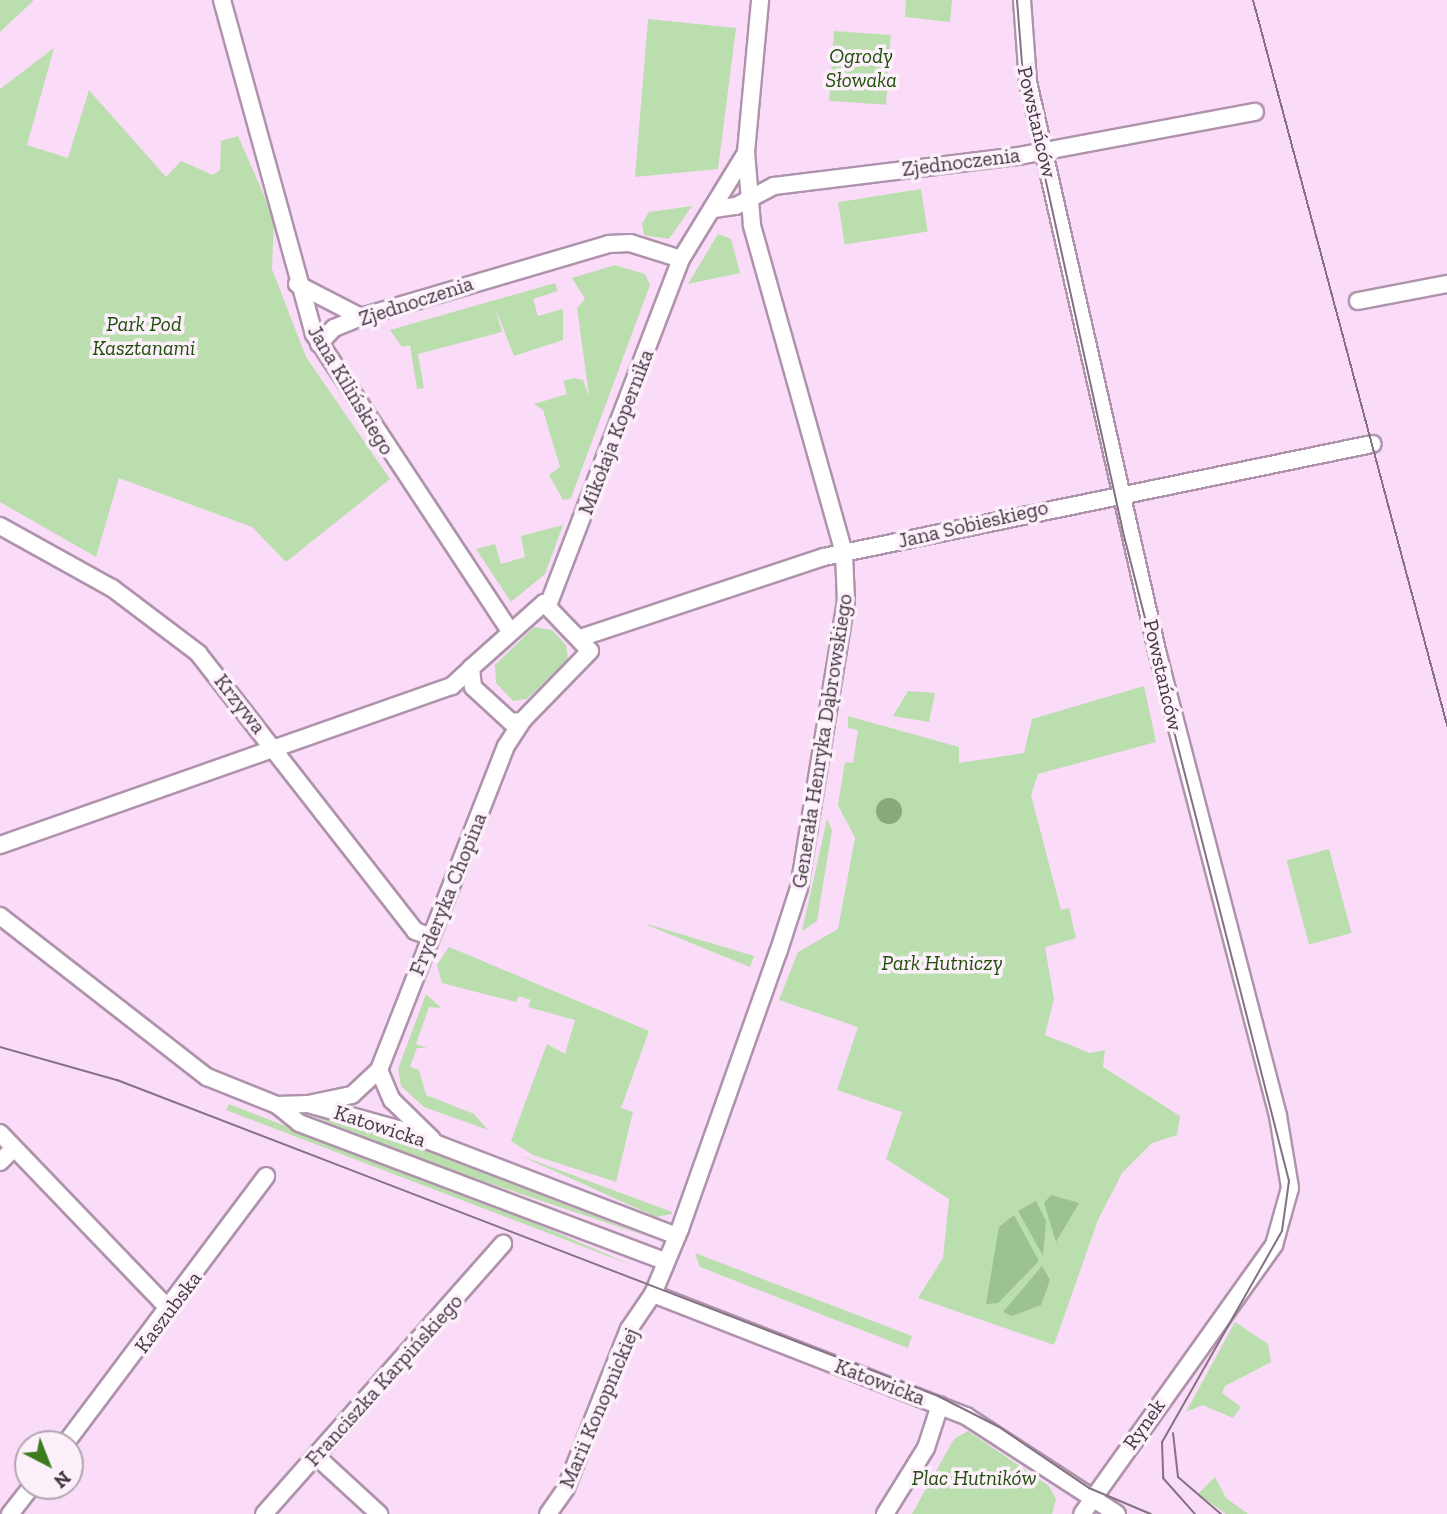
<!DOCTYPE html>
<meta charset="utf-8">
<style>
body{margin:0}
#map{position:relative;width:1447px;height:1514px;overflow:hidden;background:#fadcf8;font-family:"Zilla Slab",serif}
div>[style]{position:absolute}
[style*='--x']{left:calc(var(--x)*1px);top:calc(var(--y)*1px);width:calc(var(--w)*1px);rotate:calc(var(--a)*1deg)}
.green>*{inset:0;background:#badeae;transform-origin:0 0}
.forest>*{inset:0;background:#9cc290}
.water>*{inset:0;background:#86aa7a}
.round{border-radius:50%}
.roads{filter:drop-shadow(2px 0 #af93ad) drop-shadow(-2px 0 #af93ad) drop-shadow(0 2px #af93ad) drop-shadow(0 -2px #af93ad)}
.minor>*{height:16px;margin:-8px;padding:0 8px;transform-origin:8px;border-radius:8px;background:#fff}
.tram>*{height:2px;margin:-1px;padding:0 1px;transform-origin:1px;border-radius:1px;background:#847182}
span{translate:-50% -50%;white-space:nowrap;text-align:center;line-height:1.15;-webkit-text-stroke:7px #fcf0fb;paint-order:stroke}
.park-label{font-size:21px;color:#204f09;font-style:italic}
.street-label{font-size:21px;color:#433742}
.north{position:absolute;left:14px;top:1430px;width:70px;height:70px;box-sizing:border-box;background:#fcf0fb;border:2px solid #b2a6b1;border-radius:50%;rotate:138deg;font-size:19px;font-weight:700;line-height:28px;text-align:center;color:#433742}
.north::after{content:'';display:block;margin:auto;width:24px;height:32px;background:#3b7d1e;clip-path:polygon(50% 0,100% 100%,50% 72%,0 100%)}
</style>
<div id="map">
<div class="green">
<div style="clip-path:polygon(0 0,33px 0,33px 1px,0 32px)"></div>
<div style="clip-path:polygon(906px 0,952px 0,950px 22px,905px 17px)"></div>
<div style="clip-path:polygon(648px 19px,736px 28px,718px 169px,635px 177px)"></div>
<div style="left:834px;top:31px;width:57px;height:70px;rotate:4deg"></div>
<div style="clip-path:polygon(54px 48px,27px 145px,68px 158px,89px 90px,166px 177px,181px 161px,213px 175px,220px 170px,221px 141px,238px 136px,274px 218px,272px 269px,306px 357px,390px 479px,286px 562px,252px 527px,119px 478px,96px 557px,0 502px,0 89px)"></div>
<div style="left:921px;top:189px;width:43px;height:84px;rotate:81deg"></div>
<div style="clip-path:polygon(692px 206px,669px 239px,644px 235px,642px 224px,649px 212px)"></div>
<div style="clip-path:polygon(718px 234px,731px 239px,740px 273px,688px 284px)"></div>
<div style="clip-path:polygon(615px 265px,645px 274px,650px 285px,571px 498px,563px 500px,549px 475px,560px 467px,543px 410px,534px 404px,567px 394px,563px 381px,574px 378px,583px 380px,589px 396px,577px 308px,585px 299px,572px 278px)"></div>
<div style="clip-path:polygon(555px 283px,558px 291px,533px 299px,538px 316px,563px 309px,563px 340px,514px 356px,495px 307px,502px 332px,418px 354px,424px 388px,417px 389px,410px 345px,402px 347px,390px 330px)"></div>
<div style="clip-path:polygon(563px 525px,545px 574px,511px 602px,476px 549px,495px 544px,501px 564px,525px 557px,521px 536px)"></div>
<div style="clip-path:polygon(534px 627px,552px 630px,566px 645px,568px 659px,527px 699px,513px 701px,496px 683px,495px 665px)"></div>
<div style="clip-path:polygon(1144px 686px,1156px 742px,1038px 774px,1031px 795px,1061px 910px,1069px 908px,1076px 938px,1045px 947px,1054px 999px,1045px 1035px,1090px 1053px,1105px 1050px,1103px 1067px,1180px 1116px,1177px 1135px,1152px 1143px,1122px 1173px,1098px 1220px,1054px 1345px,918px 1298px,943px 1258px,949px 1199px,886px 1159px,902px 1112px,837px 1090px,858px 1027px,779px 1000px,798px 952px,838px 929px,855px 838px,838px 805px,845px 762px,853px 763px,858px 730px,848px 728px,848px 716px,959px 747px,959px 763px,1024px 753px,1032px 719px)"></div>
<div style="clip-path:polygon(908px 691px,935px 693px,929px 722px,893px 716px)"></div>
<div style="clip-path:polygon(827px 819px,832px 830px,817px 921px,802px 931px)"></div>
<div style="left:1329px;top:849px;width:87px;height:44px;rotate:75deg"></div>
<div style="clip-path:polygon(647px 925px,647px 924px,754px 956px,750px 967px)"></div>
<div style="clip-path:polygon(449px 947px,649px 1031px,621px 1108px,633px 1112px,616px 1182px,533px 1155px,511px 1141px,547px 1044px,565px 1054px,575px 1020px,528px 1007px,531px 1000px,519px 996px,516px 1002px,442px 983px,437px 965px)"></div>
<div style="clip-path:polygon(426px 994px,441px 1008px,429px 1007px,416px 1044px,427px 1048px,417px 1048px,410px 1067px,419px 1070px,426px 1095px,474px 1114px,488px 1130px,424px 1107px,401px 1086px,398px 1069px)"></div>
<div style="clip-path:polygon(229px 1104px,537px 1224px,634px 1266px,226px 1110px)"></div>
<div style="clip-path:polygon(302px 1112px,396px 1138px,646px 1236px,438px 1166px)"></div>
<div style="clip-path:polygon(519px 1155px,672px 1212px,672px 1214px,656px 1217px)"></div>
<div style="clip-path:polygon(695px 1253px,912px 1336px,908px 1348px,700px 1267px)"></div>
<div style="clip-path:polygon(1235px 1322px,1268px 1344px,1271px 1362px,1225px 1386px,1222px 1393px,1241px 1407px,1233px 1418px,1203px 1405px,1186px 1412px)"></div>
<div style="clip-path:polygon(968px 1431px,1049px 1486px,1056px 1499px,1052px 1514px,912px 1514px,954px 1439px)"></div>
<div style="clip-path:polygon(1215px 1477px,1226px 1498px,1248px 1514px,1226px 1514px,1198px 1494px)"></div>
</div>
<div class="forest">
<div style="clip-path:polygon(1051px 1195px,1079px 1203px,1056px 1242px,1044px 1203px)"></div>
<div style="clip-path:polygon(1036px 1201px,1046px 1221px,1043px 1256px,1018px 1211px)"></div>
<div style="clip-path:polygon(1014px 1215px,1039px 1261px,998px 1303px,986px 1304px,999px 1227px)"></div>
<div style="clip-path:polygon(1042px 1266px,1050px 1280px,1041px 1305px,1012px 1316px,1003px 1312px)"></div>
</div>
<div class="water">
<div class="round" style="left:876px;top:798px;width:26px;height:26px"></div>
</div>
<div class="roads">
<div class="minor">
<div style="--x:222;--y:0;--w:346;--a:74.6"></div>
<div style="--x:314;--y:334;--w:354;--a:56.6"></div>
<div style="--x:1022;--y:0;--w:82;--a:85.8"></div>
<div style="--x:1028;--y:82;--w:588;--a:77.22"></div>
<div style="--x:1158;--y:655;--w:476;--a:75.4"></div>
<div style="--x:1278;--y:1116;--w:73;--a:80.5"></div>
<div style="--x:1290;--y:1188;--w:59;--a:105.7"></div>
<div style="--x:1274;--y:1245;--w:330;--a:125.5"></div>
<div style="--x:714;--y:209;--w:22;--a:-8"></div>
<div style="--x:736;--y:206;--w:43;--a:-27.8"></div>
<div style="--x:774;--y:186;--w:247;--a:-7"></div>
<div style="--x:1019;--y:156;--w:240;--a:-10.6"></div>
<div style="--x:297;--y:284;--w:72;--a:27.3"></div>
<div style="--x:1358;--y:301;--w:91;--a:-10.8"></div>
<div style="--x:319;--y:344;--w:22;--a:-47"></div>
<div style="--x:334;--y:328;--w:29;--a:-22"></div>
<div style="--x:361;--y:317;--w:259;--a:-16.4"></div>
<div style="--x:609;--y:244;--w:21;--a:-3"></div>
<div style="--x:630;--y:243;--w:53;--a:17.4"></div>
<div style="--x:0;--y:526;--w:128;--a:29"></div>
<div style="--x:112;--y:588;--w:108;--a:37.1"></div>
<div style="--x:198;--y:653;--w:353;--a:52"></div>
<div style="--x:415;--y:931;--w:15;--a:20"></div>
<div style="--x:544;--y:603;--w:66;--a:46.2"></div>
<div style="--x:590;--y:651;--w:98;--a:134.2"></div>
<div style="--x:522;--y:721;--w:11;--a:175"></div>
<div style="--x:511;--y:722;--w:52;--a:-137.4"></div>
<div style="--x:473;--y:687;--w:19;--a:-96"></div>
<div style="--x:471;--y:668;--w:98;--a:-41.7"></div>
<div style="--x:549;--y:603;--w:368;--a:-69"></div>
<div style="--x:681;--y:259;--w:121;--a:-58.5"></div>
<div style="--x:583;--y:637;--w:254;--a:-18.4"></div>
<div style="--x:824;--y:557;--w:560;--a:-11.65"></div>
<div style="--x:0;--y:845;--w:479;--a:-19.4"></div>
<div style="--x:452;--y:686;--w:26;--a:-43"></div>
<div style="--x:0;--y:916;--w:262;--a:37.9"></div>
<div style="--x:207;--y:1077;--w:75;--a:21.8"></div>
<div style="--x:277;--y:1105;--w:28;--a:39"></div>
<div style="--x:299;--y:1123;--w:392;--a:20.7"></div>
<div style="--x:379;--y:1070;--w:33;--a:67"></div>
<div style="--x:392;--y:1100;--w:56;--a:44.3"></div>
<div style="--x:308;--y:1104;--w:45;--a:-11.6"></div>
<div style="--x:352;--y:1095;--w:37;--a:-43"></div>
<div style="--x:379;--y:1070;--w:348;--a:-68.6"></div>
<div style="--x:506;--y:746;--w:30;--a:-57"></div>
<div style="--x:277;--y:1105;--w:31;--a:-2"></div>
<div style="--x:308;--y:1104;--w:93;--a:15.5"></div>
<div style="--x:398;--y:1129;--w:299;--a:21"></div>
<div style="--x:0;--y:1133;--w:245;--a:46.2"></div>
<div style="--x:0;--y:1162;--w:18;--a:-45"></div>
<div style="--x:653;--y:1294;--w:336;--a:21.3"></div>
<div style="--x:966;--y:1416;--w:180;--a:33"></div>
<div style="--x:65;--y:1444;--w:335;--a:-53.1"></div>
<div style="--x:316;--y:1456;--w:86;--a:42.6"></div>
<div style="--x:10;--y:1514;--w:36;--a:-52"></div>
<div style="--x:264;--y:1514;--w:361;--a:-48.5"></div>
<div style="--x:548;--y:1514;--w:32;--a:-55"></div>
<div style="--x:566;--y:1488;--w:171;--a:-68.4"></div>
<div style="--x:629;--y:1329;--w:42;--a:-55.6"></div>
<div style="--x:653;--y:1294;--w:70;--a:-67.4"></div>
<div style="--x:680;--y:1229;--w:293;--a:-70.5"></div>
<div style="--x:778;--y:953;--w:68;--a:-72.1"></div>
<div style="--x:799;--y:888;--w:290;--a:-80.7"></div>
<div style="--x:846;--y:602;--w:49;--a:-92.3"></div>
<div style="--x:844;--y:553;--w:341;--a:-105.7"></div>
<div style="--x:752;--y:225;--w:73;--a:-94.7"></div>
<div style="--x:746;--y:152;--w:153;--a:-84.7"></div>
<div style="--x:885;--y:1514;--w:78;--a:-58.2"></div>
<div style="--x:926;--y:1448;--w:45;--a:-72"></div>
</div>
</div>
<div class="tram">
<div style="--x:1017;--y:0;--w:77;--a:85.5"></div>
<div style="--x:1023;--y:77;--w:470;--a:77.6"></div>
<div style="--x:1124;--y:536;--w:666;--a:75.65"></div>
<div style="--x:1289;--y:1181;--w:50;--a:98"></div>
<div style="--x:1282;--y:1231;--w:243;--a:119.6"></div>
<div style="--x:1162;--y:1442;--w:36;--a:88"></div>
<div style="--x:1163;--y:1478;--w:48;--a:48.4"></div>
<div style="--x:1253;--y:0;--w:751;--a:75.02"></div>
<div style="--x:0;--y:1047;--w:122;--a:15.8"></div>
<div style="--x:117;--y:1080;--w:880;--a:21.05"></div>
<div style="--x:938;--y:1396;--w:68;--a:26.9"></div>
<div style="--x:999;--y:1427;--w:109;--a:34.1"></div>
<div style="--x:1089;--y:1488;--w:67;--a:22.8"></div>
<div style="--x:1173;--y:1433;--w:44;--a:83.5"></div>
<div style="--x:1178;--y:1477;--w:57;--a:40.7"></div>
</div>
<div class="park-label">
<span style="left:861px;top:68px">Ogrody<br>Słowaka</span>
<span style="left:144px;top:336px">Park Pod<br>Kasztanami</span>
<span style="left:942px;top:963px">Park Hutniczy</span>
<span style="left:974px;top:1478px">Plac Hutników</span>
</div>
<div class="street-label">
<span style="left:1037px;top:122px;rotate:77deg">Powstańców</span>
<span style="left:961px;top:162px;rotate:-7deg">Zjednoczenia</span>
<span style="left:416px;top:301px;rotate:-18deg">Zjednoczenia</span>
<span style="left:351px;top:390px;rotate:59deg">Jana Kilińskiego</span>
<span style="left:616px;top:432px;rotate:-69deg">Mikołaja Kopernika</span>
<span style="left:973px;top:524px;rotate:-13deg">Jana Sobieskiego</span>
<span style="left:1163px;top:675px;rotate:77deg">Powstańców</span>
<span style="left:240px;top:704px;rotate:52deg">Krzywa</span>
<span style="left:822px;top:741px;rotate:-81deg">Generała Henryka Dąbrowskiego</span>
<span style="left:448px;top:894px;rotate:-68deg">Fryderyka Chopina</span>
<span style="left:380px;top:1126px;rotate:18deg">Katowicka</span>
<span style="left:168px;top:1312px;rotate:-53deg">Kaszubska</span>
<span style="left:384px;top:1380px;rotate:-48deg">Franciszka Karpińskiego</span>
<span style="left:880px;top:1382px;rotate:21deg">Katowicka</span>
<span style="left:599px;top:1408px;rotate:-67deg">Marii Konopnickiej</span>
<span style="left:1144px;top:1424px;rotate:-55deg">Rynek</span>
</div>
<div class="north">N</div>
</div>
